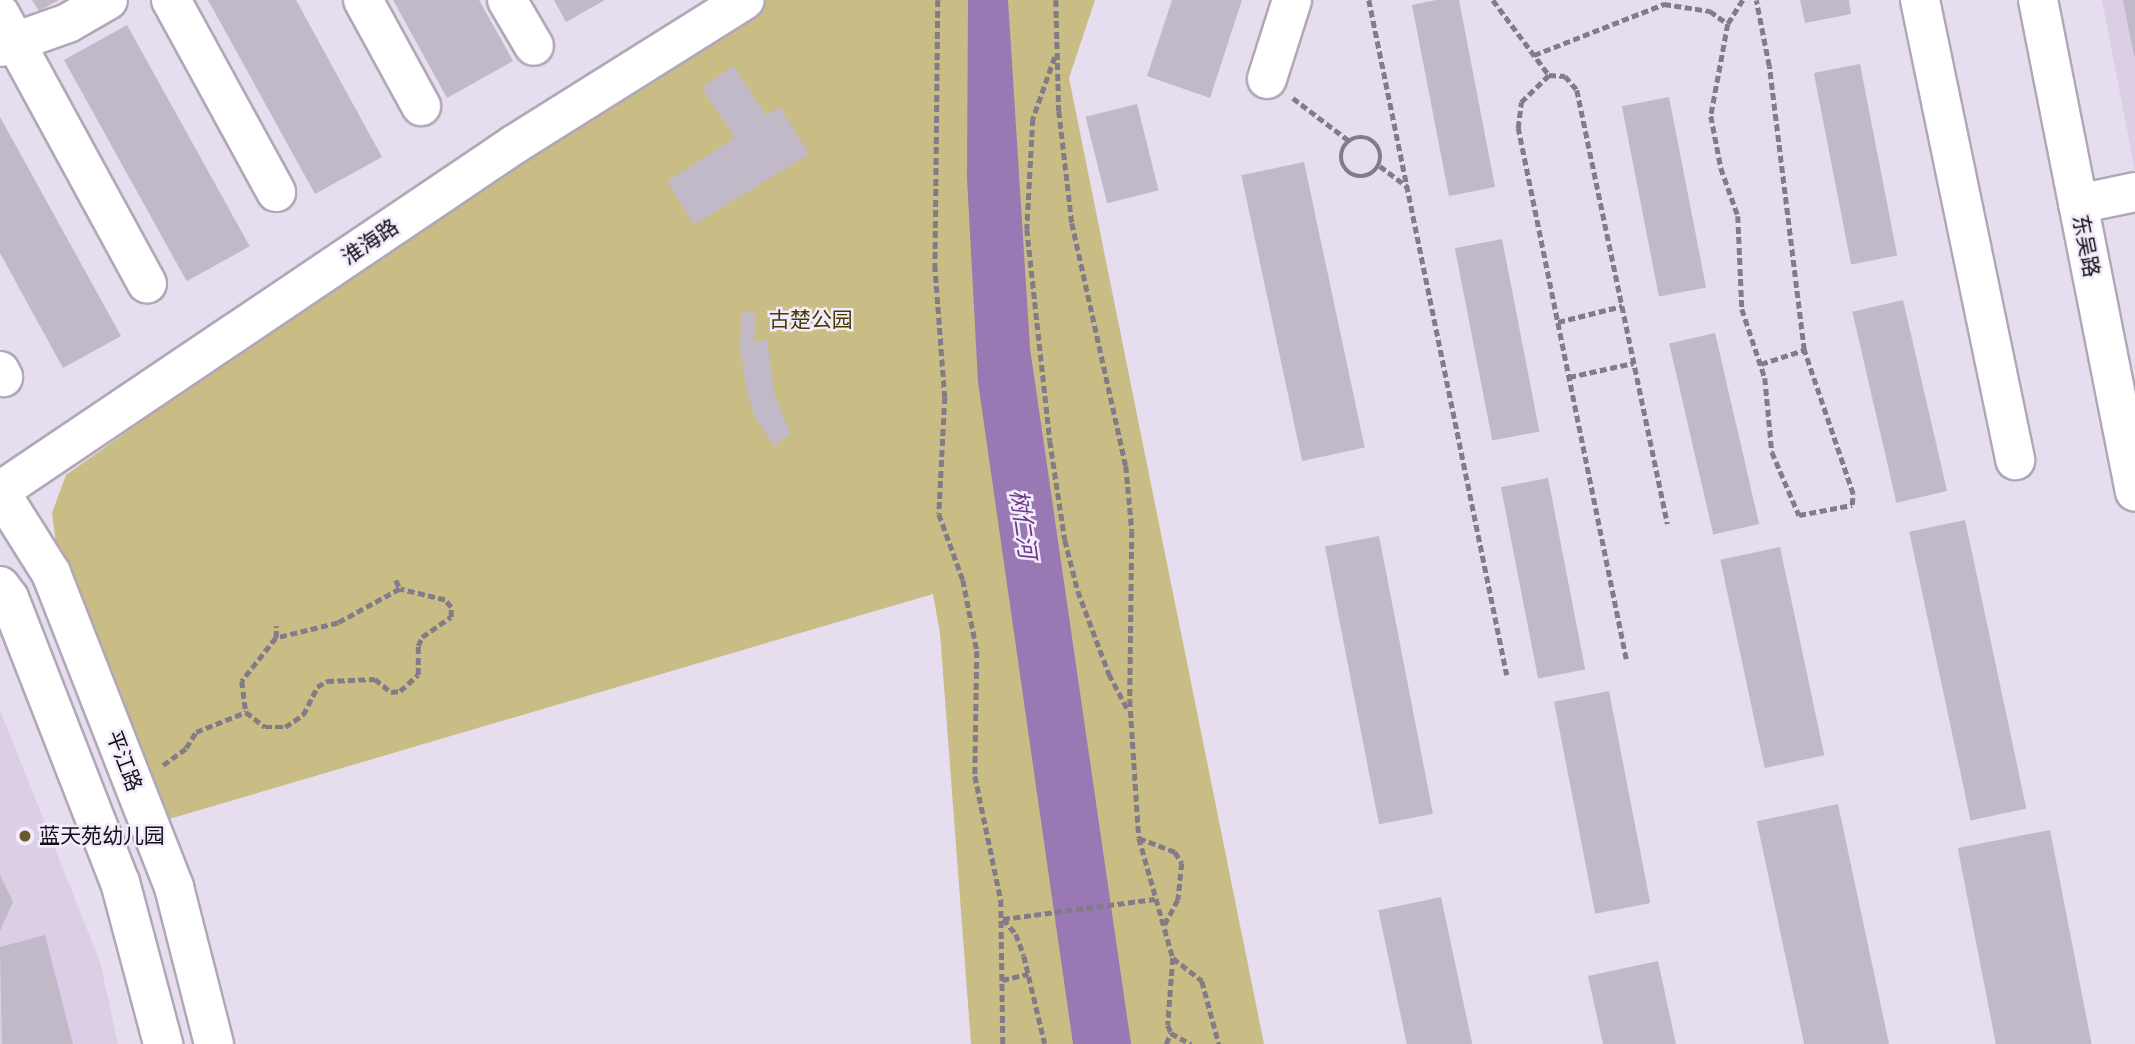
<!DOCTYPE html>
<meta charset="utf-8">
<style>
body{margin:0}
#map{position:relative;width:2135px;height:1044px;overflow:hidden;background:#e6ddee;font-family:Cabin,"Noto Sans SC",sans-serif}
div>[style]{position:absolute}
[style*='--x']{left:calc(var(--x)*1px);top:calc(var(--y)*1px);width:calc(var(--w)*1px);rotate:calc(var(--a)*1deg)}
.built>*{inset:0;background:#dbcfe6}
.green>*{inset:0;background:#c9bc85}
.water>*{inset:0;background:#9978b4}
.building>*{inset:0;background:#c1b8c8;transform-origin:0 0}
.path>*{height:4.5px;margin-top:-2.25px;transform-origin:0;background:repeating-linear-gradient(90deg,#837c88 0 7px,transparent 0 10.5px)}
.path>.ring{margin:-2.25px;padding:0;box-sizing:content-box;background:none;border:4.5px solid #837c88;border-radius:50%}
.roads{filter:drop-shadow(2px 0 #b0a8b8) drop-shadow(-2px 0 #b0a8b8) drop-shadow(0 2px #b0a8b8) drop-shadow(0 -2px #b0a8b8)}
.minor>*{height:38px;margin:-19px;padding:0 19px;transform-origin:19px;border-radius:19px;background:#fff}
.dots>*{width:19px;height:19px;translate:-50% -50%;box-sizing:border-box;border:4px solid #f3eafb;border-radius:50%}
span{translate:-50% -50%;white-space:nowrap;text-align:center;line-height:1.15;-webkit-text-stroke:5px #f3eafb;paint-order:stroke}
.street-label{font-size:21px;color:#120f15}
.park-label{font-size:21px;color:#473b00}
.poi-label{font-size:21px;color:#120f15}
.left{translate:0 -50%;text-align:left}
.water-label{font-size:23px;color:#673b85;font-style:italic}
</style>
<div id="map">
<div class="built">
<div style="clip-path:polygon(2102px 0,2135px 0,2135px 171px)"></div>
<div style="clip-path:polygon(0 710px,100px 962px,118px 1044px,0 1044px)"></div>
</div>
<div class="green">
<div style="clip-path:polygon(758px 0,1095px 0,1069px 78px,1264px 1044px,971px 1044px,940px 633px,933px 594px,169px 819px,59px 566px,52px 513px,66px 475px,555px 128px)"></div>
</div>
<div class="water">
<div style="clip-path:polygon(968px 0,1008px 0,1030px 348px,1131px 1044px,1073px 1044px,978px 382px,967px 178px)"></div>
</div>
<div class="building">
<div style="clip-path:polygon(32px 0,59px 0,39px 11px)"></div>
<div style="clip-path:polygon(208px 0,296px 0,382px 157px,315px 194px)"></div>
<div style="clip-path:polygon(393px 0,479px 0,513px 61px,447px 98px)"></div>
<div style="clip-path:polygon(554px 0,605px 0,566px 22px)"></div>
<div style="clip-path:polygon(1172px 0,1242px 0,1210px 98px,1147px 76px)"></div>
<div style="clip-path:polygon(1436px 0,1459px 0,1495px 187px,1449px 196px,1412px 5px)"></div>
<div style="clip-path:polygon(1800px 0,1849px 0,1851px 14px,1805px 23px)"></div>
<div style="clip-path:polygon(2123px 0,2135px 0,2135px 55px,2134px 56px)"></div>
<div style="left:127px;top:25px;width:253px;height:72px;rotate:61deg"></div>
<div style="left:1860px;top:64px;width:195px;height:47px;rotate:79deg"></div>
<div style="clip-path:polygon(733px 66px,766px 115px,780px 107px,809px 154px,694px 225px,667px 181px,735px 138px,702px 88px)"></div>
<div style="left:1669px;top:97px;width:194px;height:48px;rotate:79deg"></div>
<div style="left:1137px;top:104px;width:89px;height:53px;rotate:76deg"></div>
<div style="clip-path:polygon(0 117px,121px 336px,63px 368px,0 253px)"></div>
<div style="left:1304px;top:162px;width:292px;height:64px;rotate:78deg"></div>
<div style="left:1502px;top:239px;width:196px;height:48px;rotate:79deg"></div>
<div style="left:1903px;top:300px;width:196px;height:52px;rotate:77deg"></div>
<div style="clip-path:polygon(742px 312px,755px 313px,754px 341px,767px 340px,775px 397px,791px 434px,774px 446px,754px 416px,747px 390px,740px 349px)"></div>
<div style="left:1715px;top:333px;width:196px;height:47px;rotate:77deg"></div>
<div style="left:1548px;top:478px;width:195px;height:48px;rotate:79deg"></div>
<div style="left:1965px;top:520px;width:295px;height:57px;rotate:78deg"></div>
<div style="left:1379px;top:536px;width:283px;height:55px;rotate:79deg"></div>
<div style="left:1780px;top:547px;width:213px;height:61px;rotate:78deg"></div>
<div style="left:1609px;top:691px;width:216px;height:56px;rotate:79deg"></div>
<div style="left:1838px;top:804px;width:245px;height:83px;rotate:78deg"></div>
<div style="left:2050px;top:830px;width:218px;height:94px;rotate:79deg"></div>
<div style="clip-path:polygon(0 875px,13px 902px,0 931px)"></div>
<div style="left:1441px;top:897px;width:150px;height:64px;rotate:78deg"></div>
<div style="clip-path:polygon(45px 935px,73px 1044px,2px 1044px,0 947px)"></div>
<div style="clip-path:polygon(1658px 961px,1676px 1044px,1603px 1044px,1588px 976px)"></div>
</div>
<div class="path">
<div style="--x:938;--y:0;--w:265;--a:90.6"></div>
<div style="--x:935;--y:265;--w:132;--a:85.7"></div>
<div style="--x:945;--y:397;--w:117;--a:92.9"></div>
<div style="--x:939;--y:514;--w:70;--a:70"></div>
<div style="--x:963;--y:580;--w:72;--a:78.8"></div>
<div style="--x:977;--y:651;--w:125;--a:90.9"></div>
<div style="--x:975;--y:776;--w:127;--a:78.2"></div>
<div style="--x:1001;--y:900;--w:144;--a:89.2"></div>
<div style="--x:1056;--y:0;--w:111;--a:88.5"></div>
<div style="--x:1059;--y:111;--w:113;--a:83.4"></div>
<div style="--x:1072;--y:223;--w:249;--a:77.5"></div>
<div style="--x:1126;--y:466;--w:65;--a:84.7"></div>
<div style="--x:1132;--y:531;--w:169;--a:90.7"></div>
<div style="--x:1130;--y:700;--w:138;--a:86.3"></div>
<div style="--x:1139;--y:838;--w:125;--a:74.2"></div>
<div style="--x:1173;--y:958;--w:37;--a:38"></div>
<div style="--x:1202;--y:981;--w:65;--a:74.9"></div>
<div style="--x:1369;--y:0;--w:689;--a:78.45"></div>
<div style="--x:1493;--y:0;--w:94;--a:53.3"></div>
<div style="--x:1743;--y:0;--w:28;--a:122"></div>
<div style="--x:1728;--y:24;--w:94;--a:100.5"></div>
<div style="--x:1711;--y:116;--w:53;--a:79.1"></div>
<div style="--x:1721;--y:168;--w:51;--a:70.5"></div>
<div style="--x:1738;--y:216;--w:93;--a:87.5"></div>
<div style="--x:1742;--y:309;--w:73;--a:71.6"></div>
<div style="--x:1765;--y:378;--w:74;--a:84.6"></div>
<div style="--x:1772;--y:452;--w:69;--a:66.8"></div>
<div style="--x:1799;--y:515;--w:54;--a:-10.7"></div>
<div style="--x:1852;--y:505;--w:11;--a:-85"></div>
<div style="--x:1853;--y:494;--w:152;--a:-108.8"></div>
<div style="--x:1804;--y:350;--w:286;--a:-97"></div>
<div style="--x:1769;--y:66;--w:67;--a:-101.1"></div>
<div style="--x:1534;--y:55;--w:140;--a:-21.4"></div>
<div style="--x:1664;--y:4;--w:47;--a:8.7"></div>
<div style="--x:1710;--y:11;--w:22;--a:36"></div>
<div style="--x:1055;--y:57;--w:66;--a:109.5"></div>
<div style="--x:1033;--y:119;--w:110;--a:93.1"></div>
<div style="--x:1027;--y:229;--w:213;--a:83.8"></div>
<div style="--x:1050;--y:441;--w:100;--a:81.4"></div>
<div style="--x:1065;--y:540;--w:53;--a:75.7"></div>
<div style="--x:1078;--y:591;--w:89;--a:69.5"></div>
<div style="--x:1109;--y:674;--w:40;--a:62"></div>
<div style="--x:1293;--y:98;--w:69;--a:37.4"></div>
<div class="ring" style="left:1341px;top:137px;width:35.5px;height:35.5px"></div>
<div style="--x:1380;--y:166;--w:34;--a:37"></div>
<div style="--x:1558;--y:322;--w:66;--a:-14"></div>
<div style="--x:1761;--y:364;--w:45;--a:-18"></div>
<div style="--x:1569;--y:377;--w:66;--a:-12.2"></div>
<div style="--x:396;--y:580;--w:10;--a:66"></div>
<div style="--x:276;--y:638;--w:12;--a:-90"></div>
<div style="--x:1626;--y:659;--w:542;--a:-101.5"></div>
<div style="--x:1518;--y:128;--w:26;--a:-83"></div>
<div style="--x:1521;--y:102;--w:39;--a:-44"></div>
<div style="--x:1549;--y:75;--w:16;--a:4"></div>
<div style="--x:1565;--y:76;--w:18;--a:49"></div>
<div style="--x:1577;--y:90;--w:443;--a:78.2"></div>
<div style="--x:163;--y:765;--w:29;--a:-36"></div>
<div style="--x:186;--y:748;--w:19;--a:-58"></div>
<div style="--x:196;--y:732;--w:54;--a:-21.8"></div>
<div style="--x:246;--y:712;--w:24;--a:38"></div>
<div style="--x:265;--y:727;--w:20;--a:0"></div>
<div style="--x:285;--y:727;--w:22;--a:-34"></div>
<div style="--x:303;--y:715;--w:31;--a:-63"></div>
<div style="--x:317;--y:687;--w:12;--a:-31"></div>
<div style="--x:327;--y:681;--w:48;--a:-2.4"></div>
<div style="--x:375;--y:679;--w:21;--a:39"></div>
<div style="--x:391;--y:692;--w:9;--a:-6"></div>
<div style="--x:400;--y:691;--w:24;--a:-42"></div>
<div style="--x:418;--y:675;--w:29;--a:-90"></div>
<div style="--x:418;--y:646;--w:10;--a:-66"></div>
<div style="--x:422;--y:637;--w:35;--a:-35"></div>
<div style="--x:451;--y:617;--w:10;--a:-90"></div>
<div style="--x:451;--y:607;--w:9;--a:-131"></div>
<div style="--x:445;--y:600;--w:46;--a:-166.3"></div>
<div style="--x:400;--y:589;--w:71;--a:151.3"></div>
<div style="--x:338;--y:623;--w:64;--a:166.4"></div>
<div style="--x:276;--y:638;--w:55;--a:128.3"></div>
<div style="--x:242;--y:681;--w:31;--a:83"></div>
<div style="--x:1139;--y:838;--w:39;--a:21"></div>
<div style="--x:1175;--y:852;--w:13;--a:58"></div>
<div style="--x:1182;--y:863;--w:37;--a:96"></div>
<div style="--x:1178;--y:900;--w:30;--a:118"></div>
<div style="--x:1003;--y:919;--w:153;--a:-7.5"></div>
<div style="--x:1003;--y:919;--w:20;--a:49"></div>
<div style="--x:1016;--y:934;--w:23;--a:70"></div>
<div style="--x:1024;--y:956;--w:90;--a:76.6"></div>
<div style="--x:1173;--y:958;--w:67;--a:94.3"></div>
<div style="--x:1168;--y:1025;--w:9;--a:69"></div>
<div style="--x:1171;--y:1033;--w:23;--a:29"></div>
<div style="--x:1002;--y:980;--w:27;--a:-13"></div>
<div style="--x:1166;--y:1044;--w:12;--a:-66"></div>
</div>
<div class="roads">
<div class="minor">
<div style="--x:171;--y:0;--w:219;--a:61.3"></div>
<div style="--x:363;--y:0;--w:121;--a:61.3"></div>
<div style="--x:507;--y:0;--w:53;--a:59.6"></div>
<div style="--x:1920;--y:0;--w:470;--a:78.3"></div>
<div style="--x:2038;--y:0;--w:501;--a:78.85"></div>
<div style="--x:0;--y:14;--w:307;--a:61.4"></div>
<div style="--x:0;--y:47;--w:72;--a:-19.4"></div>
<div style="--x:68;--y:23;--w:46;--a:-29.9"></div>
<div style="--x:1267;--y:79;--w:83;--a:-72.4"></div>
<div style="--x:2078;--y:204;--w:58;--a:-11.9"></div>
<div style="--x:0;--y:371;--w:7;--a:63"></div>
<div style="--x:0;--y:491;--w:621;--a:-33.97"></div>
<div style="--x:515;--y:144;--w:271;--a:-32.1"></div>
<div style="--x:0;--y:492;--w:96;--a:57.8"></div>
<div style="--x:51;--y:573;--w:337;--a:68.6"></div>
<div style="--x:174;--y:887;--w:162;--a:75.7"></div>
<div style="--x:0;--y:586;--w:15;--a:53"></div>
<div style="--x:9;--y:598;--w:305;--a:68.7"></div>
<div style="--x:120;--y:882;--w:168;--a:75.1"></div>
</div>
</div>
<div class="dots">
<div style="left:25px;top:836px;background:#675b28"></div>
</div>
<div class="street-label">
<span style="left:370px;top:242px;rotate:-34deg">淮海路</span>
<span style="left:2086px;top:246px;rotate:79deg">东吴路</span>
<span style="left:124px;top:761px;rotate:69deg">平江路</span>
</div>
<div class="park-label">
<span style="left:811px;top:320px">古楚公园</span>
</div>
<div class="poi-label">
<span class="left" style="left:39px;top:836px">蓝天苑幼儿园</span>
</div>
<div class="water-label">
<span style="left:1023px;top:524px;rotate:82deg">树仁河</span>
</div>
</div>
